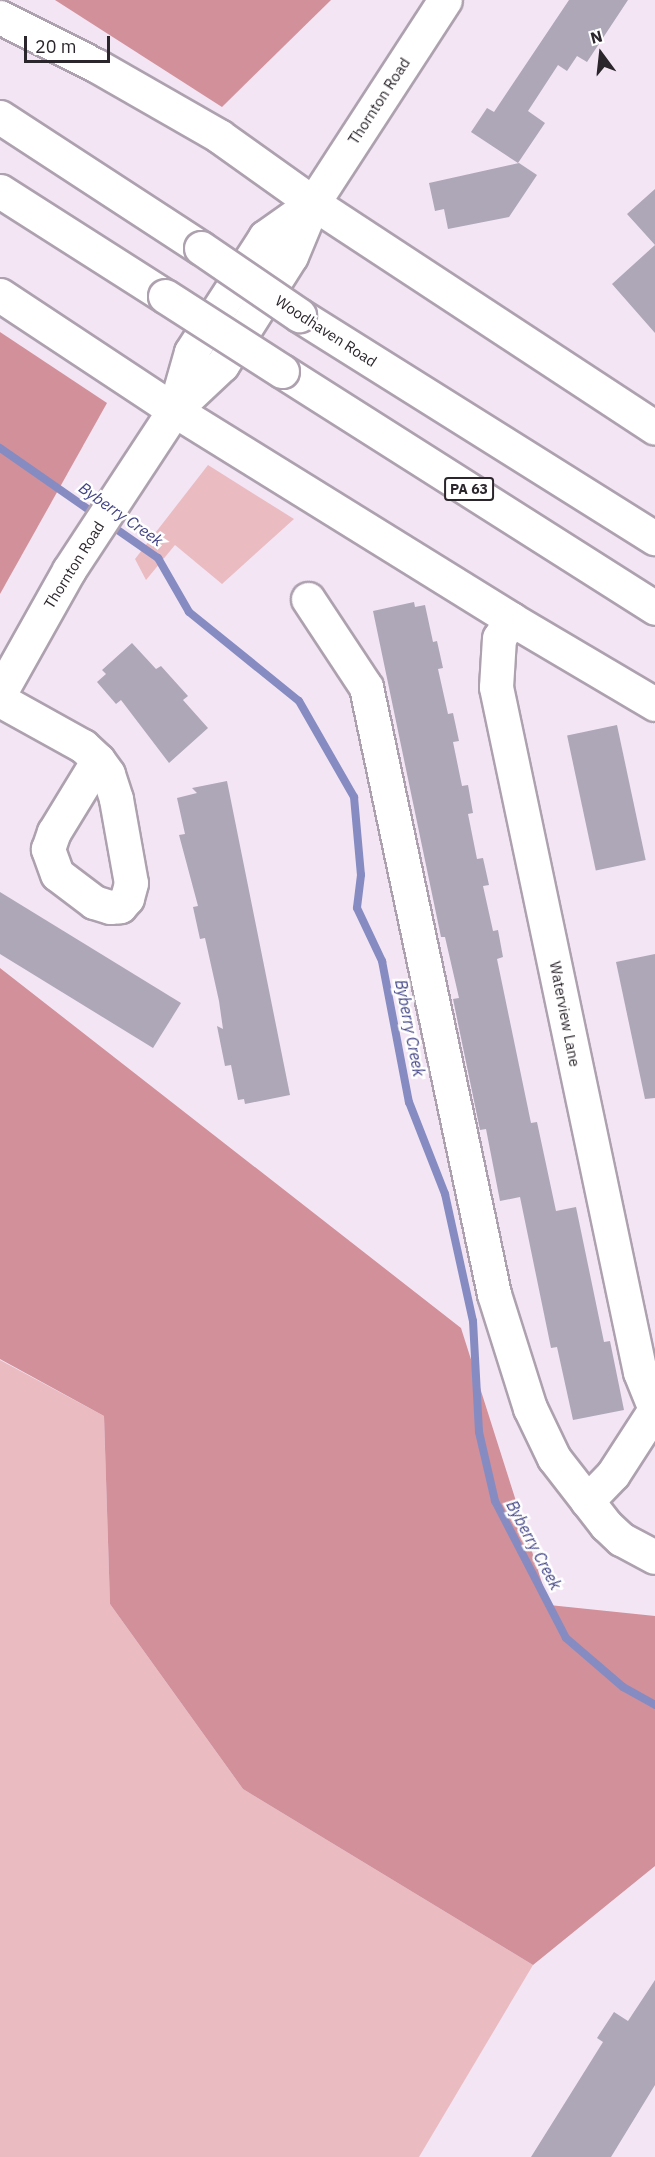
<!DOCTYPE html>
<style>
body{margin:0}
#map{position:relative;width:655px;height:2157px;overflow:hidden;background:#f3e5f4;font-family:"IBM Plex Sans",sans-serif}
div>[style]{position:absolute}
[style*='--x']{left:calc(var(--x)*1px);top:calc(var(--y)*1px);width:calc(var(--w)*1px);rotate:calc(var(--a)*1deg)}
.green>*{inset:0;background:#eabcc2}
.forest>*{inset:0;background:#d1909a}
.stream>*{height:8px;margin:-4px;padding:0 4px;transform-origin:4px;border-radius:4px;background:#868cc2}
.building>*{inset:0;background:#ada7b8;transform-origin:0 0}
.roads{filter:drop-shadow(2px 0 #aea1af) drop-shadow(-2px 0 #aea1af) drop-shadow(0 2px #aea1af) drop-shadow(0 -2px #aea1af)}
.minor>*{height:33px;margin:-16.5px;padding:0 16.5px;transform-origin:16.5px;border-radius:16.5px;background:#fff}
.tertiary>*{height:33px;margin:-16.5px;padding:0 16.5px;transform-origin:16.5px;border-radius:16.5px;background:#fff}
.secondary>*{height:33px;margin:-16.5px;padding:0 16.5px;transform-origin:16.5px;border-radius:16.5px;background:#fff}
.motorway>*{height:33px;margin:-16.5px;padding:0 16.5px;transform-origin:16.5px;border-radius:16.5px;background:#fff}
.bridges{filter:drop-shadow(2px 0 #aea1af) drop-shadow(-2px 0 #aea1af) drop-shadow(0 2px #aea1af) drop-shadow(0 -2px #aea1af)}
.motorway-bridge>*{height:33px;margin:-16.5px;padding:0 16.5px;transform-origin:16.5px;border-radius:16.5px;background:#fff}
span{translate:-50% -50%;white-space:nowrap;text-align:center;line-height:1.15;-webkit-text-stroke:5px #fff;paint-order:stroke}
.shield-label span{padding:2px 4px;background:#fff;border:2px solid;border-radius:4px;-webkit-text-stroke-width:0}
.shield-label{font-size:14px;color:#2b262c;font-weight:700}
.street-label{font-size:15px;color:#2b262c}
.water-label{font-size:16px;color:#414386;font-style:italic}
.north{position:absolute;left:571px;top:24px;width:60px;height:60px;-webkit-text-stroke:4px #fff;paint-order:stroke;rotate:345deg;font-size:16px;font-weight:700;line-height:24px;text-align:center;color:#2b262c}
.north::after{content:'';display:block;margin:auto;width:21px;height:27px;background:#2b262c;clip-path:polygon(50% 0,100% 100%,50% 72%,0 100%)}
.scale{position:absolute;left:24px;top:36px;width:86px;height:27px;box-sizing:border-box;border:3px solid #2b262c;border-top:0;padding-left:8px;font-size:18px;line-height:21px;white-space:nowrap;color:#2b262c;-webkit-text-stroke:4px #fff;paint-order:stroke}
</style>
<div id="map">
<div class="green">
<div style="clip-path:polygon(208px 465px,294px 519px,222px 584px,175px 545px,146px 580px,135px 559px)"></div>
<div style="clip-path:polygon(0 1360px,104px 1416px,110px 1604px,243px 1789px,533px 1965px,419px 2157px,0 2157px)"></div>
</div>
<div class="forest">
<div style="clip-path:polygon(55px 0,331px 0,222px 107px)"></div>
<div style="clip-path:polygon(0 332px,107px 403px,0 594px)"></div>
<div style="clip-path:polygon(0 968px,461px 1328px,549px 1605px,655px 1616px,655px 1866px,533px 1965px,243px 1789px,110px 1604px,104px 1416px,0 1359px)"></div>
</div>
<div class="stream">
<div style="--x:0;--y:448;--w:119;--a:34.8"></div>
<div style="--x:109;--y:524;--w:60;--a:34.8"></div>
<div style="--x:158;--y:558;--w:62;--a:60.1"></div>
<div style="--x:189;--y:612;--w:141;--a:39"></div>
<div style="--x:299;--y:701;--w:111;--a:60.2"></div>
<div style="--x:354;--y:797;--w:78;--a:84.9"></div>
<div style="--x:361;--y:875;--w:33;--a:97"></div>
<div style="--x:357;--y:908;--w:59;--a:64.7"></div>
<div style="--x:382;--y:961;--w:144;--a:79.2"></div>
<div style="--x:409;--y:1102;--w:99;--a:68.6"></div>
<div style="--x:445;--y:1194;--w:130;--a:77.6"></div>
<div style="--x:473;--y:1321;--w:111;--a:86.9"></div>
<div style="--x:479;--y:1432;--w:71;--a:76.9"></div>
<div style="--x:495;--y:1501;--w:154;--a:62.6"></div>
<div style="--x:566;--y:1638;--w:75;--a:40.7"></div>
<div style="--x:623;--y:1687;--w:37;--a:29"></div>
</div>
<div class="building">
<div style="clip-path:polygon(569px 0,628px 0,587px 62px,577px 56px,567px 71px,558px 65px,528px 111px,545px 123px,518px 163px,471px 132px,487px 108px,494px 112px)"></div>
<div style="clip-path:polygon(519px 163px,537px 175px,509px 217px,448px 229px,444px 209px,435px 211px,429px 183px)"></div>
<div style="clip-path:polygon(655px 189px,655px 333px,612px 284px,655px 245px,627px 214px)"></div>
<div style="clip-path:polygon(414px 602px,415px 607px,425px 605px,433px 642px,437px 641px,443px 668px,438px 669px,448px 714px,453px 713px,459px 741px,453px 742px,462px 786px,468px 785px,473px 813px,468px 814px,477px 859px,483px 858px,489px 885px,483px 886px,493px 931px,498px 930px,503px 957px,497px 959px,531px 1123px,537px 1122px,556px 1211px,576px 1207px,604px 1342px,610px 1341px,624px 1410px,573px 1420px,557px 1347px,551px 1348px,520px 1197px,500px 1201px,486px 1129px,480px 1130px,453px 999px,459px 998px,445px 937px,441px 937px,373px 611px)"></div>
<div style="clip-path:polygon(132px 643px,156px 669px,161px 666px,188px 696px,183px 700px,208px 728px,169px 763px,121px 700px,116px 704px,97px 682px,106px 674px,102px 670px)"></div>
<div style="left:617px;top:725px;width:138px;height:51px;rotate:78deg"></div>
<div style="clip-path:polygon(227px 781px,290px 1095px,245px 1104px,244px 1099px,238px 1100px,231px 1065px,225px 1066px,217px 1026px,223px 1029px,219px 1001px,205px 938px,200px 939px,193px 907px,198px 906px,179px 835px,185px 834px,177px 798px,197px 793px,192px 788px)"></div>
<div style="clip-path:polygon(0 892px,181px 1003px,153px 1048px,0 954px)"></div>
<div style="clip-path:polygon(655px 954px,655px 1098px,645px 1099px,616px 962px)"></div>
<div style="clip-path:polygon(655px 1980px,655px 2085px,611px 2157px,531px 2157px,603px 2042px,597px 2038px,614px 2012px,628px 2021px)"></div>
</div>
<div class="roads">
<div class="minor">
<div style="--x:308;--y:599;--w:105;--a:56.6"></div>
<div style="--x:366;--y:687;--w:620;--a:78.09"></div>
<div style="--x:494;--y:1294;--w:120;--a:72.5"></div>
<div style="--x:530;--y:1408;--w:55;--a:64.4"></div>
<div style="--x:554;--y:1458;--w:85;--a:52.2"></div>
<div style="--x:606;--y:1525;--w:21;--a:43"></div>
<div style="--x:621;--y:1539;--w:38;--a:28"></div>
<div style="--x:511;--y:619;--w:22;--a:122"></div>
<div style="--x:499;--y:638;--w:49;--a:93.5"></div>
<div style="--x:496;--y:687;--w:700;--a:78.13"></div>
<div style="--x:640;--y:1372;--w:40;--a:68"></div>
<div style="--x:0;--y:700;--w:95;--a:29"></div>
<div style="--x:83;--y:746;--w:21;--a:43"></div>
<div style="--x:98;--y:760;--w:17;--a:54"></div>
<div style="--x:108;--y:774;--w:26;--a:72"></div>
<div style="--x:116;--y:799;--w:85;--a:79.9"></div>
<div style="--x:131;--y:883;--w:16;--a:105"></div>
<div style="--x:127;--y:898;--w:11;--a:131"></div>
<div style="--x:120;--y:906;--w:10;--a:174"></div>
<div style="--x:110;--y:907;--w:17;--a:-163"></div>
<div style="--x:94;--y:902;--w:46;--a:-142.9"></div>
<div style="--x:57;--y:874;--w:27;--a:-110"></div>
<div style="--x:48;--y:849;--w:18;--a:-71"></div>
<div style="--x:54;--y:832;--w:84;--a:-58.6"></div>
<div style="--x:587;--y:1501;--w:37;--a:-46"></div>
<div style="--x:613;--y:1474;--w:77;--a:-57.1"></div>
</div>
<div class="tertiary">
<div style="--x:175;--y:408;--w:58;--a:-74.1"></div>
<div style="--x:191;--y:352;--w:137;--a:-57.2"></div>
<div style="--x:265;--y:237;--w:59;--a:-35.3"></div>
<div style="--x:0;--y:693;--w:141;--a:-60.7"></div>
<div style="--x:69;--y:570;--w:191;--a:-56.7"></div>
<div style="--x:174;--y:410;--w:66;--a:-43.2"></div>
<div style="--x:222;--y:365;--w:129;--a:-57.7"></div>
<div style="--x:291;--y:256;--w:57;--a:-67.5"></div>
<div style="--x:313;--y:203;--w:242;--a:-57"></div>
</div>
<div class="secondary">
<div style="--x:313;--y:203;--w:409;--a:33.3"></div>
<div style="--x:0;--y:295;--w:209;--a:33.5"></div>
<div style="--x:174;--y:410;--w:397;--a:31.8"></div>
<div style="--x:511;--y:619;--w:167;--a:30.6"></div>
</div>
<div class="motorway">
<div style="--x:0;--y:17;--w:109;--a:26.8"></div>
<div style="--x:97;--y:66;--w:141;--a:29.8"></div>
<div style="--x:219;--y:136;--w:115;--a:35.5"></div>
<div style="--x:0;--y:117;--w:240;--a:33.1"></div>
<div style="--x:0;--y:191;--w:196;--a:32.5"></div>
<div style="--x:299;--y:315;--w:420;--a:32.1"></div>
<div style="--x:282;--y:371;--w:442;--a:32.4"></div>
</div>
</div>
<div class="bridges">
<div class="motorway-bridge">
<div style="--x:201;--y:248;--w:119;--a:34.4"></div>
<div style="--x:165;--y:296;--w:139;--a:32.7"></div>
</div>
</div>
<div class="shield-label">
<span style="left:469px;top:489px">PA 63</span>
</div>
<div class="street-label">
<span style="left:379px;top:101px;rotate:-57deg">Thornton Road</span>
<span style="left:326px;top:331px;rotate:33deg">Woodhaven Road</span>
<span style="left:74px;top:565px;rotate:-58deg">Thornton Road</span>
<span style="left:565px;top:1014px;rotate:79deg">Waterview Lane</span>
</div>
<div class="water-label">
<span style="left:121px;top:514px;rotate:35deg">Byberry Creek</span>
<span style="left:410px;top:1028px;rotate:79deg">Byberry Creek</span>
<span style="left:534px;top:1545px;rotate:62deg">Byberry Creek</span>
</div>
<div class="north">N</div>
<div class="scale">20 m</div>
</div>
